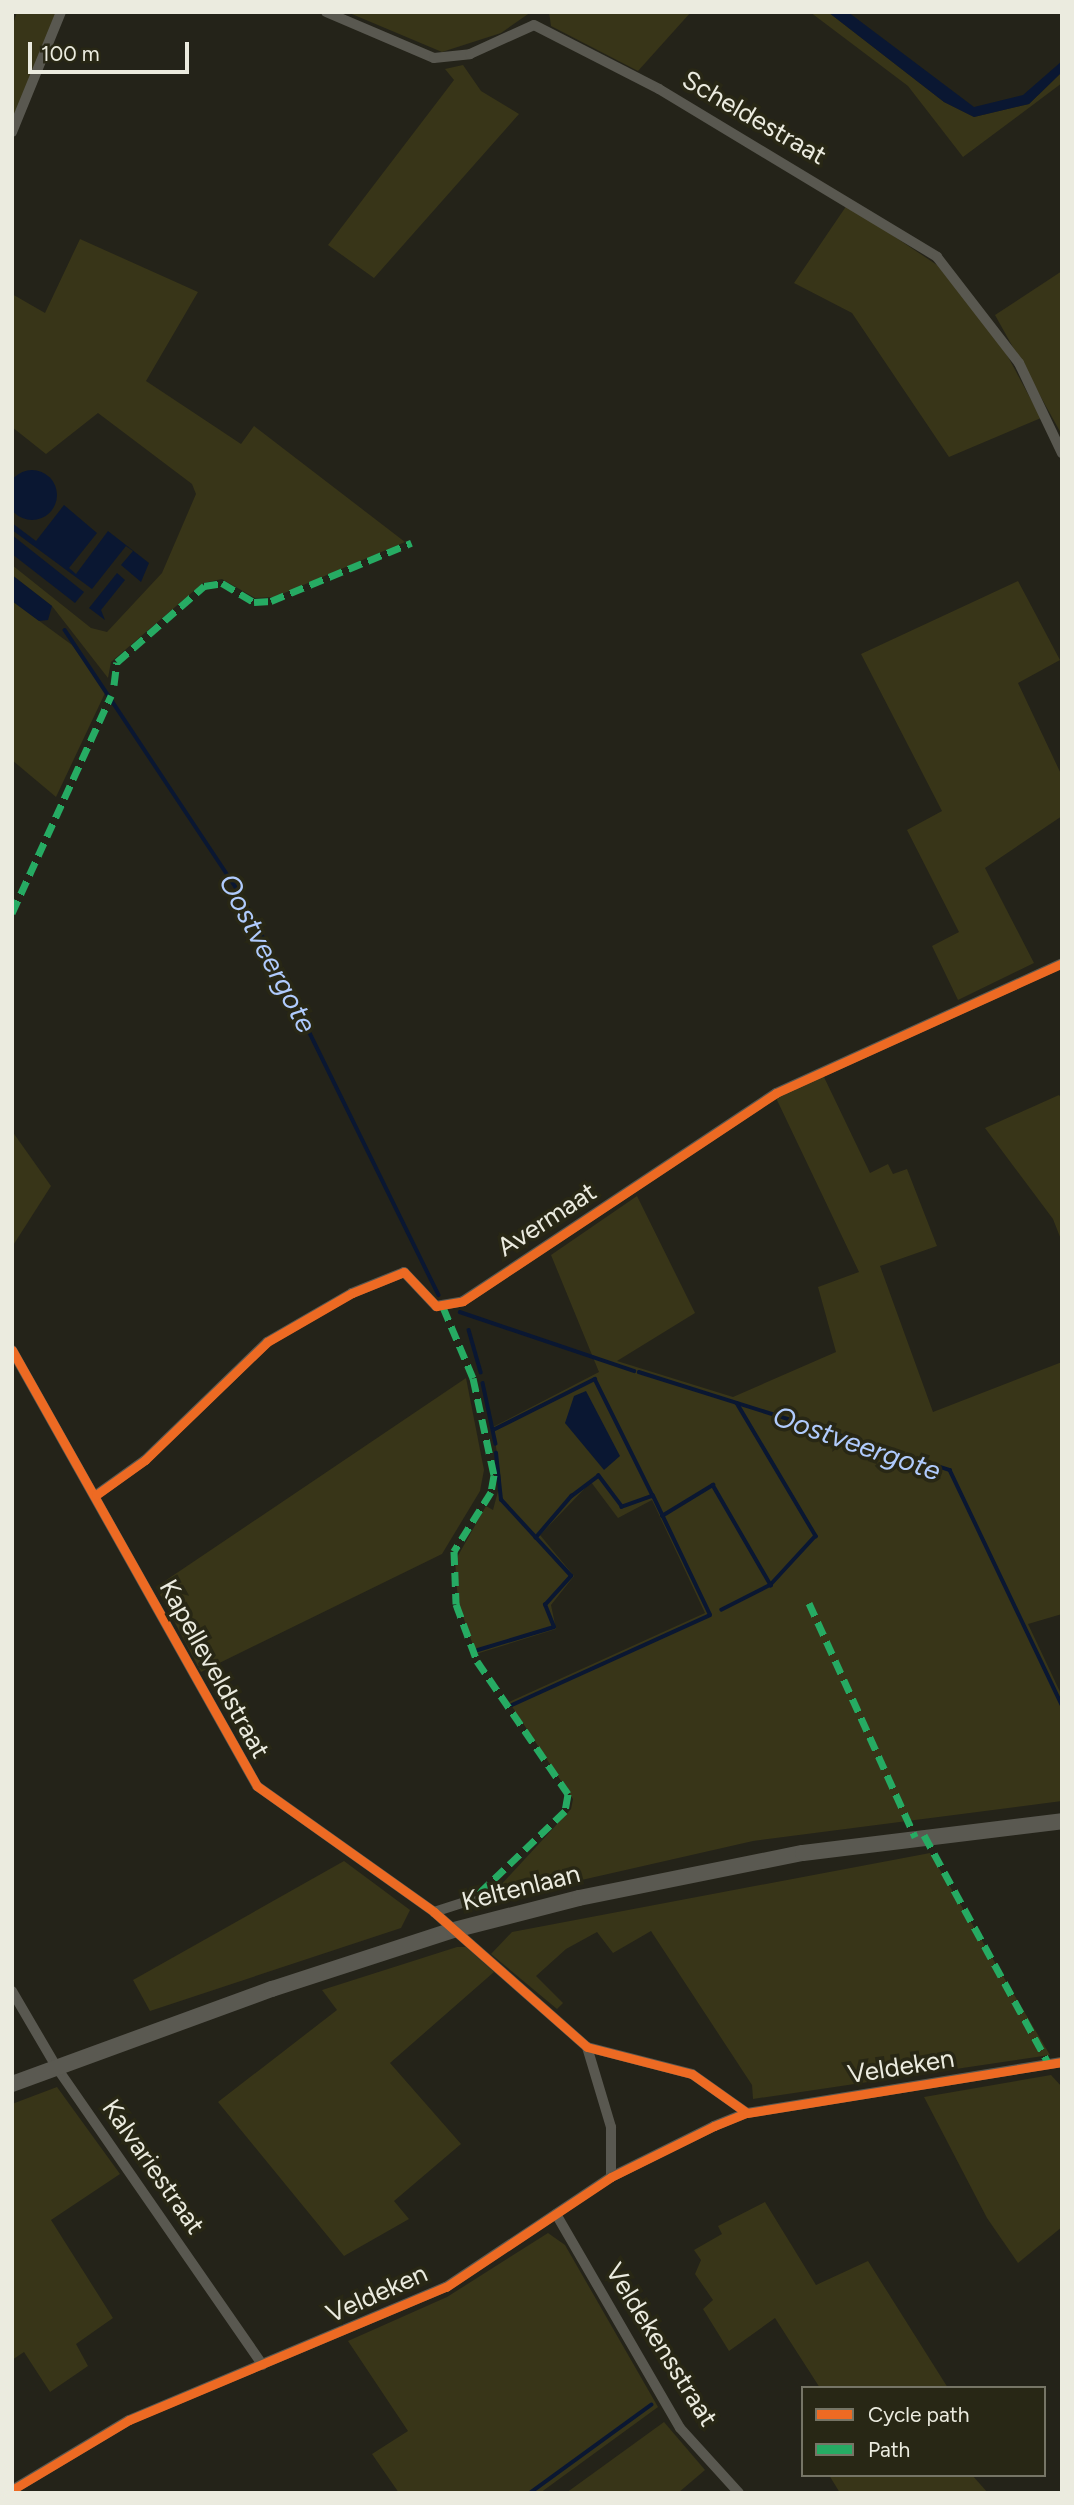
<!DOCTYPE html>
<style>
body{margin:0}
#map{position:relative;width:1074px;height:2505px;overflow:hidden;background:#242319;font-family:Figtree,sans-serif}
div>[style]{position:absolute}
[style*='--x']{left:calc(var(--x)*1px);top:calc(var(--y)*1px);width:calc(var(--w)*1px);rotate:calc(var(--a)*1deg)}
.green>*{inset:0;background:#383518}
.water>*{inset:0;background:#0a1732}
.round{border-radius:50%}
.stream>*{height:3.5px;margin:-1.75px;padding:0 1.75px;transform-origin:1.75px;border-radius:1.75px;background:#0a1732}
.minor>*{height:10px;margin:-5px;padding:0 5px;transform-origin:5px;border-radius:5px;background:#595850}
.secondary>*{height:16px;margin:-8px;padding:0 8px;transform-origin:8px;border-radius:8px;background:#5a5951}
.quiet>*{height:7px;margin-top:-3.5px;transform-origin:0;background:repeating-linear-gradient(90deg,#26ab63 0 14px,transparent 0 21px)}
.cycleway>*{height:9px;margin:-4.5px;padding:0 4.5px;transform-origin:4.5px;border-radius:4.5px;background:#ed6a23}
span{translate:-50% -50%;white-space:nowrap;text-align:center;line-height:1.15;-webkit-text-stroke:7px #282715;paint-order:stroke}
.street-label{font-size:26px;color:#ebebdf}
.water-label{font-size:28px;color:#b0cbfd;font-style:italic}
.frame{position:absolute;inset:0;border:14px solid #ebebdf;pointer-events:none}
.legend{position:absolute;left:801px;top:2386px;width:245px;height:91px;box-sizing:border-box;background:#282715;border:2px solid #767566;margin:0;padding:9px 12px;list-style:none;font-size:21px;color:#ebebdf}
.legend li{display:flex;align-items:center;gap:14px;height:35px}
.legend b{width:35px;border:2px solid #767566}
.scale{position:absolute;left:28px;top:42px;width:161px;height:32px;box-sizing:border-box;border:4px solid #ebebdf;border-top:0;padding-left:9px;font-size:21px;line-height:24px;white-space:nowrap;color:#ebebdf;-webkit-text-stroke:5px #282715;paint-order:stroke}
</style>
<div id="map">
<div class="green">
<div style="clip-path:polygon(17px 12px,61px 12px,12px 132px,12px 27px)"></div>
<div style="clip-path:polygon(347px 12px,531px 12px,501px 33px,442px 52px)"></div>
<div style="clip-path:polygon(549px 12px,691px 12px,638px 71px,551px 26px)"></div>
<div style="clip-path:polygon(810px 12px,828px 12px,944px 102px,974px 117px,1029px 104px,1062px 72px,1062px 83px,963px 157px,908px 86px)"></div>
<div style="clip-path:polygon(463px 65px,481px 91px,519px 114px,374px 278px,328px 245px,454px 80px,445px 69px)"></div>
<div style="clip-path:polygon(847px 205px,937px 265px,1000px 342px,1041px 418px,949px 457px,852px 313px,794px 283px)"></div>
<div style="clip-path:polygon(80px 239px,198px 292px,146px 381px,241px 444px,254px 426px,405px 542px,275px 597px,255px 598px,222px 579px,203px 583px,111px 662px,108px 678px,52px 606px,12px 575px,12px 565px,91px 628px,107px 632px,162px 573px,196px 494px,192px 484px,98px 413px,46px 454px,12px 427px,12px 294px,45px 313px)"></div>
<div style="clip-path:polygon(1062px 271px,1062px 435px,995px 315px)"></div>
<div style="clip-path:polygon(1018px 581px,1060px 660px,1018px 683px,1062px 776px,1062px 816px,985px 868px,1034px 963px,958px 1000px,932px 946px,959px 932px,907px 830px,942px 811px,861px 654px)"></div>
<div style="clip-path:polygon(12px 601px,72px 645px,106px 691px,56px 797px,12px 760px)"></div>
<div style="clip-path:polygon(823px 1075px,870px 1173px,888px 1164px,893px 1174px,907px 1169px,937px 1246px,880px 1266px,933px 1412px,1062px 1362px,1062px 1614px,1028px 1624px,1062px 1696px,1062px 1801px,753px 1841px,485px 1902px,571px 1809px,573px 1799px,509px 1702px,705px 1613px,652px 1500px,618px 1518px,591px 1482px,540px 1535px,574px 1576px,551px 1605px,556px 1629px,476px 1654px,458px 1602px,455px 1561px,486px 1506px,493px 1510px,501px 1480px,493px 1427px,599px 1372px,551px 1255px,637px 1196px,695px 1313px,617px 1361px,733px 1397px,836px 1352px,818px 1287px,859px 1272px,776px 1098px)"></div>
<div style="clip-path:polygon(1059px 1095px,1062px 1099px,1062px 1242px,1053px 1219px,985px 1128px)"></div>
<div style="clip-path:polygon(12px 1131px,51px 1186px,12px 1247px)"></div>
<div style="clip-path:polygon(466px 1378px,484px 1470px,480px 1491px,442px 1554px,201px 1672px,156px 1587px)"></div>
<div style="clip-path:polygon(930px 1853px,1050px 2055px,753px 2099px,752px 2085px,651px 1931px,613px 1953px,597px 1932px,566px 1949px,536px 1976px,563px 2003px,557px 2009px,491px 1954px,512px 1932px)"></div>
<div style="clip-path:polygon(344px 1861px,410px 1910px,401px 1928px,150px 2011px,133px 1980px)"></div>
<div style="clip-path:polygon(457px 1947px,466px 1947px,494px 1972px,390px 2063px,461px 2144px,394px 2201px,409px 2219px,344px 2256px,218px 2102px,337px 2010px,322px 1990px)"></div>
<div style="clip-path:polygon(1051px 2075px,1062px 2087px,1062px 2227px,1018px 2263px,987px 2218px,924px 2097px)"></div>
<div style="clip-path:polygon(57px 2087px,120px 2174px,51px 2220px,113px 2318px,76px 2344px,88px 2366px,50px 2392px,24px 2352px,12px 2360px,12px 2104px)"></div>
<div style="clip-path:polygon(765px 2202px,816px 2285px,868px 2261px,948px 2388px,820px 2388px,775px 2318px,729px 2351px,703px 2309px,713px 2300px,695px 2274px,701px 2260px,694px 2250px,722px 2234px,718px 2226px)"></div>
<div style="clip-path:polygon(548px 2233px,565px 2245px,658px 2407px,540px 2493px,399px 2493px,372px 2454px,408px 2431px,348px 2341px,447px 2297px)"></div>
<div style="clip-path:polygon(664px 2422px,705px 2470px,678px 2493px,566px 2493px)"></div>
<div style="clip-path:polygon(829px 2475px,972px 2475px,988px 2493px,840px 2493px)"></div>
</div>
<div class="water">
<div style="clip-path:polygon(828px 12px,848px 12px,974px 107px,1023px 95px,1062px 61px,1062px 72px,1029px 104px,974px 117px,944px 102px)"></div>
<div class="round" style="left:7px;top:470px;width:50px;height:50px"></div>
<div style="clip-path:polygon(64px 505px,97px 533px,69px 568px,76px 574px,108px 531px,149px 563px,141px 582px,121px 565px,133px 551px,126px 546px,92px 589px,12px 530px,12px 523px,36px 541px)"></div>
<div style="clip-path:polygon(12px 535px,84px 592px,75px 603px,12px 554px)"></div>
<div style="clip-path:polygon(117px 573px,125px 580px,101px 610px,105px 620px,89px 608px)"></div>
<div style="clip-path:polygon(12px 575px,52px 606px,48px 620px,39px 621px,12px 601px)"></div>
<div style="clip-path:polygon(586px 1391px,620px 1456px,604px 1470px,565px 1423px,574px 1396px)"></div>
</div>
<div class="stream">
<div style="--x:65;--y:630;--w:325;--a:56.4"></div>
<div style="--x:245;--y:901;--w:439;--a:63.8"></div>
<div style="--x:460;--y:1312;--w:184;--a:18.7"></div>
<div style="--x:469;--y:1330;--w:44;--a:74.1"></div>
<div style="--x:639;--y:1372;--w:326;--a:17.5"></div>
<div style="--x:950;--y:1470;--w:260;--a:64.5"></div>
<div style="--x:483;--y:1383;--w:62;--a:78"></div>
<div style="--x:737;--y:1403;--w:155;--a:59.3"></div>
<div style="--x:816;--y:1536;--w:67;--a:132.6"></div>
<div style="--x:493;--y:1430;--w:114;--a:-26.6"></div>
<div style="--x:595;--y:1379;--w:131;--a:63.6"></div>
<div style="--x:653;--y:1496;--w:33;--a:160"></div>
<div style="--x:622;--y:1507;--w:39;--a:-127"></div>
<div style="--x:599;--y:1476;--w:34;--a:143"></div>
<div style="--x:572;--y:1496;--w:55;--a:130.6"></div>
<div style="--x:662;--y:1516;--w:60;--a:-31.3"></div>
<div style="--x:713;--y:1485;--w:116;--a:59.9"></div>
<div style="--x:771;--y:1585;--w:55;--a:153"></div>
<div style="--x:478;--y:1650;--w:79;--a:-16.8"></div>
<div style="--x:554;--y:1627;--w:24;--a:-112"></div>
<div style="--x:545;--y:1605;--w:39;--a:-48"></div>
<div style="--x:571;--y:1576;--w:103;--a:-132.6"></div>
<div style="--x:501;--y:1500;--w:47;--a:-96.1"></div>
<div style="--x:512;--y:1705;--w:217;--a:-24.4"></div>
<div style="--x:710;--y:1615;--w:132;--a:-115.6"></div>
<div style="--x:530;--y:2493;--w:150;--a:-36"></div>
</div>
<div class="minor">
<div style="--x:326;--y:12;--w:117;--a:23.1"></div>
<div style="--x:434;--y:58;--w:36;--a:-6"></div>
<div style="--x:470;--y:54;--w:70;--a:-24.4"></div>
<div style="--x:534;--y:25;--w:140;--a:27.1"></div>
<div style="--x:659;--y:89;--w:325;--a:31.1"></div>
<div style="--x:937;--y:257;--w:134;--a:52.3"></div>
<div style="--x:1019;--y:363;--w:100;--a:64.5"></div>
<div style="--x:12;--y:132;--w:130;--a:-67.8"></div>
<div style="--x:12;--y:1350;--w:500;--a:60.67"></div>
<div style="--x:257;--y:1786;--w:217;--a:35.4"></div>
<div style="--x:434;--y:1912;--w:204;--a:41.4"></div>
<div style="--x:587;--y:2047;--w:108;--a:14.4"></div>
<div style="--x:692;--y:2074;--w:67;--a:35.3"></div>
<div style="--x:96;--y:1495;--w:60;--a:-35.5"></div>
<div style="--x:145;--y:1460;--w:170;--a:-44"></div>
<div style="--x:267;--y:1342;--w:98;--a:-30"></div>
<div style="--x:352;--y:1293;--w:56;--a:-22"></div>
<div style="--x:404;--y:1272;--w:47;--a:46.7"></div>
<div style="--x:436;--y:1306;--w:27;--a:-10"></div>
<div style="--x:463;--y:1301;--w:376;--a:-33.6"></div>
<div style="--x:776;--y:1093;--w:314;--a:-24.4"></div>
<div style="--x:434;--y:1912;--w:40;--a:-18"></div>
<div style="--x:12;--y:1991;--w:89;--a:59.7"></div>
<div style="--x:57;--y:2068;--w:361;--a:55.3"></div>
<div style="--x:587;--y:2047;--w:84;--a:73.3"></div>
<div style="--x:611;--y:2127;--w:50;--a:90"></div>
<div style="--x:556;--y:2214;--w:247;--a:59.9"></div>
<div style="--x:680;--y:2428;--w:88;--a:47.8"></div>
<div style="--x:12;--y:2490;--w:136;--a:-30.9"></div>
<div style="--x:129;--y:2420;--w:344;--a:-22.8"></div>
<div style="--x:446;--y:2287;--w:198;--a:-33.7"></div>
<div style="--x:611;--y:2177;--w:115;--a:-26.3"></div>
<div style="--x:714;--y:2126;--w:35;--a:-22"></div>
<div style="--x:747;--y:2113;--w:319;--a:-9.2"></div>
</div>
<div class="secondary">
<div style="--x:12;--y:2084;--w:277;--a:-20.1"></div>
<div style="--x:272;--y:1989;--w:191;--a:-18"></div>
<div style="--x:454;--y:1930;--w:129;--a:-14.4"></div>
<div style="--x:579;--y:1898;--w:228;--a:-11.4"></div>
<div style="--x:803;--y:1853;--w:261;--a:-7"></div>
</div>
<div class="quiet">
<div style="--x:114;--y:685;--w:23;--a:-83"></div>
<div style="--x:117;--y:662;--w:116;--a:-41.1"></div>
<div style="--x:204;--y:586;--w:18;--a:-9"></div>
<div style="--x:222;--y:583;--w:37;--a:31"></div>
<div style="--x:254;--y:602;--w:17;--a:-3"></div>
<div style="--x:271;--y:601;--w:152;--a:-22.5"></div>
<div style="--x:12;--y:913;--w:239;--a:-65.5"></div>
<div style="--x:443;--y:1307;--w:77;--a:67.1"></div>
<div style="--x:473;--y:1378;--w:99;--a:77.8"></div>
<div style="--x:494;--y:1475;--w:17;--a:100"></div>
<div style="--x:491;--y:1492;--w:70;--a:122.1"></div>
<div style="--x:454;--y:1551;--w:53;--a:87.8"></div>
<div style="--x:456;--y:1604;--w:61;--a:69.8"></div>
<div style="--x:477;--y:1661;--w:161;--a:55.6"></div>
<div style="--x:568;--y:1794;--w:17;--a:100"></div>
<div style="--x:565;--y:1811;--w:129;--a:136.3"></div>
<div style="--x:809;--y:1603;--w:257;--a:65.6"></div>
<div style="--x:924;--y:1835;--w:261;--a:61.4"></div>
</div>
<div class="cycleway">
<div style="--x:12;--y:1350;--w:500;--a:60.67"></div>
<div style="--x:257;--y:1786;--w:217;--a:35.4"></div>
<div style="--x:434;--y:1912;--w:204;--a:41.4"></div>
<div style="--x:587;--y:2047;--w:108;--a:14.4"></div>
<div style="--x:692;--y:2074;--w:67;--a:35.3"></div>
<div style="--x:96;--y:1495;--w:60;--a:-35.5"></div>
<div style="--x:145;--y:1460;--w:170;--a:-44"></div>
<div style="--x:267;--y:1342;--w:98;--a:-30"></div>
<div style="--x:352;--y:1293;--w:56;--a:-22"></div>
<div style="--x:404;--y:1272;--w:47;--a:46.7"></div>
<div style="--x:436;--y:1306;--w:27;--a:-10"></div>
<div style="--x:463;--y:1301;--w:376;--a:-33.6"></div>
<div style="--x:776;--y:1093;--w:314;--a:-24.4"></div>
<div style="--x:12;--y:2490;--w:136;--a:-30.9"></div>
<div style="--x:129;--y:2420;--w:344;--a:-22.8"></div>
<div style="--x:446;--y:2287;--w:198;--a:-33.7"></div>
<div style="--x:611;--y:2177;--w:115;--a:-26.3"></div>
<div style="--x:714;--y:2126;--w:35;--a:-22"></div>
<div style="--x:747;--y:2113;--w:319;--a:-9.2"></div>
</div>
<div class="street-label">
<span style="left:754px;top:118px;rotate:30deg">Scheldestraat</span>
<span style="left:547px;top:1220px;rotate:-33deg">Avermaat</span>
<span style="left:214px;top:1669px;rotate:61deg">Kapelleveldstraat</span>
<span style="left:521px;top:1888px;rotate:-14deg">Keltenlaan</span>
<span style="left:901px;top:2067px;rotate:-9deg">Veldeken</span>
<span style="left:153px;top:2167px;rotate:55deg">Kalvariestraat</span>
<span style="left:377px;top:2294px;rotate:-24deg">Veldeken</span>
<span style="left:661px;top:2345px;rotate:58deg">Veldekensstraat</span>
</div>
<div class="water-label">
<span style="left:268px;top:953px;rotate:62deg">Oostveergote</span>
<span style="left:857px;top:1443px;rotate:19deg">Oostveergote</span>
</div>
<div class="frame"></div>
<ul class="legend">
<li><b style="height:9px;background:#ed6a23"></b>Cycle path</li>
<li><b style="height:9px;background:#26ab63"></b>Path</li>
</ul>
<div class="scale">100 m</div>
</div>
